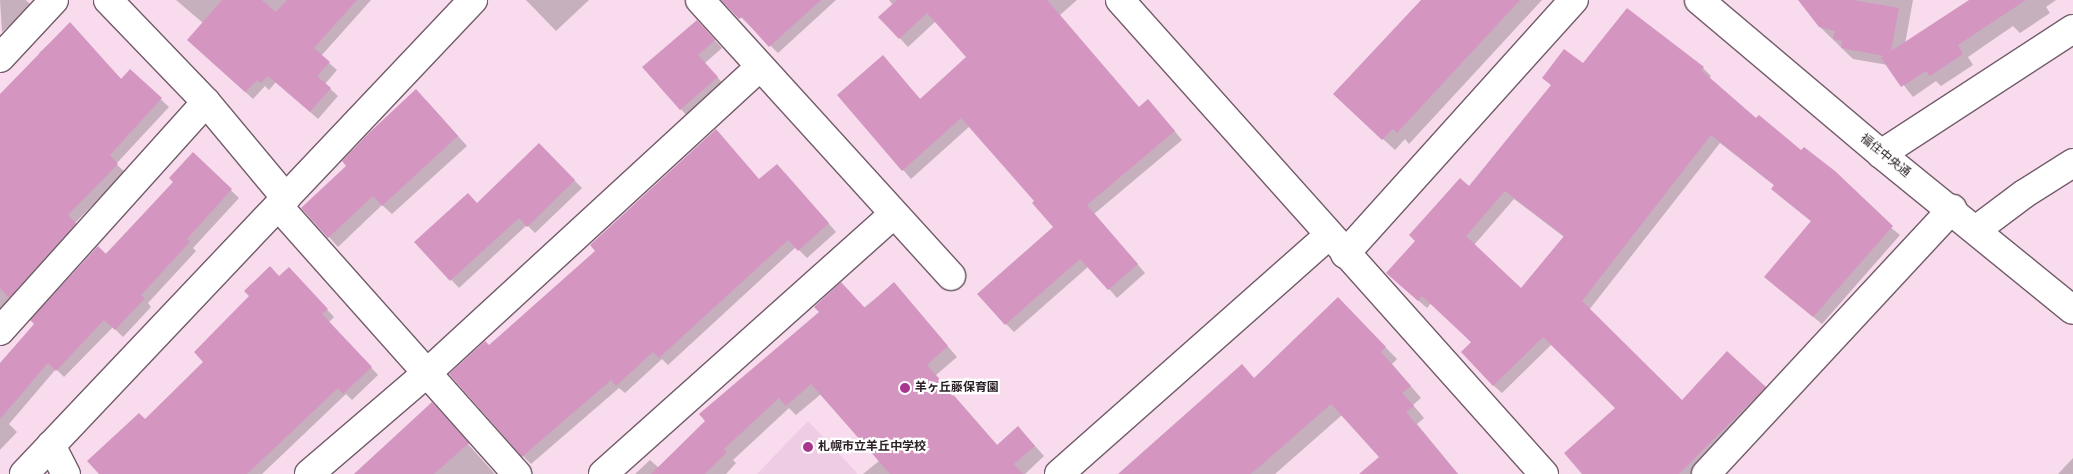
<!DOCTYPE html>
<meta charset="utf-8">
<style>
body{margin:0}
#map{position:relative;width:2073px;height:474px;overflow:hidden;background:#f8dcee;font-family:"Roboto Condensed","Noto Sans JP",sans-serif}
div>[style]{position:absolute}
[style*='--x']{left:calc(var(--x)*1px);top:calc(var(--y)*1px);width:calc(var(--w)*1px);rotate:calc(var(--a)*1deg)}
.built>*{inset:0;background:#eecce3}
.shadow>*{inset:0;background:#0003}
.building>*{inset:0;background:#d496c1}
.roads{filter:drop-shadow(1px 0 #735c6b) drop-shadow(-1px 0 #735c6b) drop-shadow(0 1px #735c6b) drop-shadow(0 -1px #735c6b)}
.minor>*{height:28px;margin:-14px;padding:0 14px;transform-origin:14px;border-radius:14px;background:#fff}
.dots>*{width:14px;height:14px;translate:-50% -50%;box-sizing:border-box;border:2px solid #fff;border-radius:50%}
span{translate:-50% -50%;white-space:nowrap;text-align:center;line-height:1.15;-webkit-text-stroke:4.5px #fff;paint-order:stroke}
.street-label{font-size:12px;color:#2b2127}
.poi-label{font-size:12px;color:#2b2127;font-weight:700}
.left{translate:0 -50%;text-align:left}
</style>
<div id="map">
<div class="built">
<div style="clip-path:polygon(808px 421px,858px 474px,757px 474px)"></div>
</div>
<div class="shadow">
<div style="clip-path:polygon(0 0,26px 0,32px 6px,2px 32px)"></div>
<div style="clip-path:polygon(176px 0,371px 0,321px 56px,337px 70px,325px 84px,338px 96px,318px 119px,276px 82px,269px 90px,265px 86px,253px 99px,196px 47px,203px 23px)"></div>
<div style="clip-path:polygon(526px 0,589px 0,556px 31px)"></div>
<div style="clip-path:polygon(723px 0,836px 0,778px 53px)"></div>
<div style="clip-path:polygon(889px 0,1077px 0,1060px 15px,1139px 108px,1156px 109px,1182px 140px,1094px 214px,1145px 273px,1117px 298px,1089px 266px,1014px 332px,1006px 324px,1055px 228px,1036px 201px,970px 126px,911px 179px,839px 95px,883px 57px,921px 100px,968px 57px,936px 21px,908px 47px,880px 17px,893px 5px)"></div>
<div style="clip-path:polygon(1423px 0,1542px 0,1409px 144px,1405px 139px,1395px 150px,1347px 106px)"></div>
<div style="clip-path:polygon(1807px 0,1913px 0,1905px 44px,1971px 0,2056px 0,2046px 7px,2050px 13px,2020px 33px,2013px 26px,1968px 57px,1973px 65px,1941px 86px,1936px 81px,1913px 97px,1888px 65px,1853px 59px,1820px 27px)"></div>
<div style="clip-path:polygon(70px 24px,122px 80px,130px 71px,169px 107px,116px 164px,125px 172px,75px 223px,83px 231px,0 311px,0 96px,42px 56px,39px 53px)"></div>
<div style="clip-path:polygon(704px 29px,722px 48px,705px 63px,725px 86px,688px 117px,644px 67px)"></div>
<div style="clip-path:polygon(evenodd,1583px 65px,1703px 68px,1711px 76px,1709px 79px,1757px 119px,1900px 235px,1822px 324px,1774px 285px,1812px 222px,1781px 197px,1772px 189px,1775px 186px,1720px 143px,1589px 310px,1682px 402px,1765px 388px,1773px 396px,1695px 474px,1583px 474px,1617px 408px,1552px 344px,1502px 393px,1493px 385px,1472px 343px,1431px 303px,1427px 308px,1396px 281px,1552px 86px,1544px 78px,1583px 65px,1514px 199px,1564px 237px,1522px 289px,1474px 245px,1514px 199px)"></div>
<div style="clip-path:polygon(426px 100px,467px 146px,392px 214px,382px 205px,338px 247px,329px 237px)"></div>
<div style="clip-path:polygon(539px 145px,582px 188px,535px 233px,527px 225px,459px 288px,416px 242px,478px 205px)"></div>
<div style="clip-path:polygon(193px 154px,239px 198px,193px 248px,196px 251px,148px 303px,151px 307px,123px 337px,113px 327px,64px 377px,56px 369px,9px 424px,17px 432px,0 450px,0 365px,174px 182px)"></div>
<div style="clip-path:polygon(785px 173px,836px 232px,807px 258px,796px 247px,668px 365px,662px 359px,625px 393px,619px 388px,531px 464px,523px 456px,489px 347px,760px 181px)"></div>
<div style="clip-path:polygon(296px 276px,334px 317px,329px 322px,378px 375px,352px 400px,346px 394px,262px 474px,100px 474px,145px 420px,205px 362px,279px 277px)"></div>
<div style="clip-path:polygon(894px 284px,957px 357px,936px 375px,998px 446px,1028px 438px,1044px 456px,1025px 474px,863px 474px,879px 461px,821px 394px,796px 415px,789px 408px,733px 460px,736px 463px,726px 474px,635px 474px,650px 460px,659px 468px)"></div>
<div style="clip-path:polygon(1338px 299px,1397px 359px,1392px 364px,1421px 398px,1413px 405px,1424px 418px,1417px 424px,1458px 474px,1361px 474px,1380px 458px,1342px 415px,1275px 474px,1120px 474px,1255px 379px)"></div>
<div style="clip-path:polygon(432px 404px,495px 474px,354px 474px)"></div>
<div style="clip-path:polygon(2073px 458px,2073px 474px,2058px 474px)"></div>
</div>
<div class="building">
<div style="clip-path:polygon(222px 0,262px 0,276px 12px,287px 0,357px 0,314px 48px,330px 62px,317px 76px,331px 88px,310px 112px,268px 76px,261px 83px,257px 80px,245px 92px,187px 40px)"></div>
<div style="clip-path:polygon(721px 0,821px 0,769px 47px,742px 17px,739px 19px)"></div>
<div style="clip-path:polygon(897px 0,1047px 0,1139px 107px,1148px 99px,1175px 131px,1087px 205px,1138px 264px,1108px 290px,1080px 259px,1005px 325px,977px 294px,1053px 227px,1032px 203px,1034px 201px,961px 118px,902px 171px,837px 95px,883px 55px,920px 99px,966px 57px,927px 13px,899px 39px,878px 17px)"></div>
<div style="clip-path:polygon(1421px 0,1520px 0,1397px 133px,1393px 129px,1382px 140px,1333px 94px)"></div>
<div style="clip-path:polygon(1798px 0,1853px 0,1899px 8px,1891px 51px,1969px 0,2026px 0,1958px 45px,1963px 54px,1930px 76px,1926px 71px,1901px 87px,1881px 58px,1884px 56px,1841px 48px,1842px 41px,1833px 39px,1835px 31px,1819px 27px)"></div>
<div style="clip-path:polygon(evenodd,1627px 8px,1704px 67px,1701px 70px,1756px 118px,1759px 115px,1801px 150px,1804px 147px,1835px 171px,1893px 226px,1813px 317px,1764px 277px,1811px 221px,1771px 189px,1774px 185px,1711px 135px,1582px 301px,1682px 400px,1727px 351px,1766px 387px,1679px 474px,1582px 474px,1564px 453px,1615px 408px,1543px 337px,1493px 386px,1461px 352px,1471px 342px,1422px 296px,1418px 301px,1386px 273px,1415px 241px,1409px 235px,1435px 206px,1460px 178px,1469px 186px,1551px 85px,1542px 78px,1564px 49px,1583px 63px,1627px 8px,1505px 191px,1564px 236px,1521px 288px,1466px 236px,1505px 191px)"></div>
<div style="clip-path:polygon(697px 20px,715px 40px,698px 55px,718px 77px,680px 110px,642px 67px)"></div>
<div style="clip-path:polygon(70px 22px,121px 79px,130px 69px,162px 98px,110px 155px,118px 164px,68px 215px,76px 223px,9px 298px,0 288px,0 94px)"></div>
<div style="clip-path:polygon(416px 89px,458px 136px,382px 206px,373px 196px,328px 238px,301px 208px,346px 166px,342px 161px,369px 133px)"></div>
<div style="clip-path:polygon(716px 129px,759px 179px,777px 164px,829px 223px,798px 251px,788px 240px,659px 358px,653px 352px,616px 386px,611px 380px,522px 457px,449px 374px,485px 341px,489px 345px,595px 251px,590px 245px)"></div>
<div style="clip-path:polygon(539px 143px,575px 180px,527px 227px,519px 218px,450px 281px,414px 242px,468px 193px,477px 203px)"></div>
<div style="clip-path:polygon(193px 152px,232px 189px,187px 239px,190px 242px,141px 295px,145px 298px,115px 330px,104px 320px,56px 371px,48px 363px,0 419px,0 363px,34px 324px,30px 320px,98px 246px,106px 254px,173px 182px,169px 178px)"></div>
<div style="clip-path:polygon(270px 266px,279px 276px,289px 267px,328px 309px,322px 314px,372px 367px,343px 394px,338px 388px,247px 474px,99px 474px,87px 461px,139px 413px,145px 419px,203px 362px,194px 352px,249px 296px,244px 291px)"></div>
<div style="clip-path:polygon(841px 282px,865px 308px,894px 282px,948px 346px,927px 365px,997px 445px,1018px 426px,1035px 446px,1014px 464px,1023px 474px,890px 474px,811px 384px,786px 406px,779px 398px,724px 449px,727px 452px,705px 474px,651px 474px,705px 421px,699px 414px,819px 312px,814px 307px)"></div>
<div style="clip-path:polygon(1338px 297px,1386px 347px,1381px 352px,1411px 386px,1402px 393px,1414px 406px,1406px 412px,1458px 474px,1359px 474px,1379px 457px,1331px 404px,1251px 474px,1118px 474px,1242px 364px,1254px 378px)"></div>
<div style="clip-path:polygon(432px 402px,469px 443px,434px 474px,354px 474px)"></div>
</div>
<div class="roads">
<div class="minor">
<div style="--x:108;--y:0;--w:141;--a:46.1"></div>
<div style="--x:206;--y:102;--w:125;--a:50.2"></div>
<div style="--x:700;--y:0;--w:373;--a:47.7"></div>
<div style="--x:1120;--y:0;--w:636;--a:48.19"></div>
<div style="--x:1699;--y:0;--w:238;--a:40.2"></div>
<div style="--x:1881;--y:154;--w:247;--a:39.1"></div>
<div style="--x:0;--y:58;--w:79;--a:-47"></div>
<div style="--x:1881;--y:154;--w:229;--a:-33.1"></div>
<div style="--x:279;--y:207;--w:358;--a:48.3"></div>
<div style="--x:1976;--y:230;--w:60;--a:-36.9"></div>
<div style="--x:2024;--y:194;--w:58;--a:-32.3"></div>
<div style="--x:1345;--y:254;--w:342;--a:-48"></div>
<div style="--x:0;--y:331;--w:308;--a:-48"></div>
<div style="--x:51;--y:445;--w:33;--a:63"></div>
<div style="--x:24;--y:474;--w:653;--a:-46.55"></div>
<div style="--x:309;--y:474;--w:155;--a:-40.6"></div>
<div style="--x:427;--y:373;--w:452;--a:-42.6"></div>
<div style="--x:603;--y:474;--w:389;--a:-41.8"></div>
<div style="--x:1059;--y:474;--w:359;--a:-41.5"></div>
<div style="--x:1706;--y:474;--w:362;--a:-47.1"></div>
</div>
</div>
<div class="dots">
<div style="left:905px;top:388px;background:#a9358f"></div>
<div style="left:808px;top:447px;background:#a9358f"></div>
</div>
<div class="street-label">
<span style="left:1885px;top:156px;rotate:39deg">福住中央通</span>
</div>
<div class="poi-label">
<span class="left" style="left:915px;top:388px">羊ヶ丘藤保育園</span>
<span class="left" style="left:818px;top:447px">札幌市立羊丘中学校</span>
</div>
</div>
